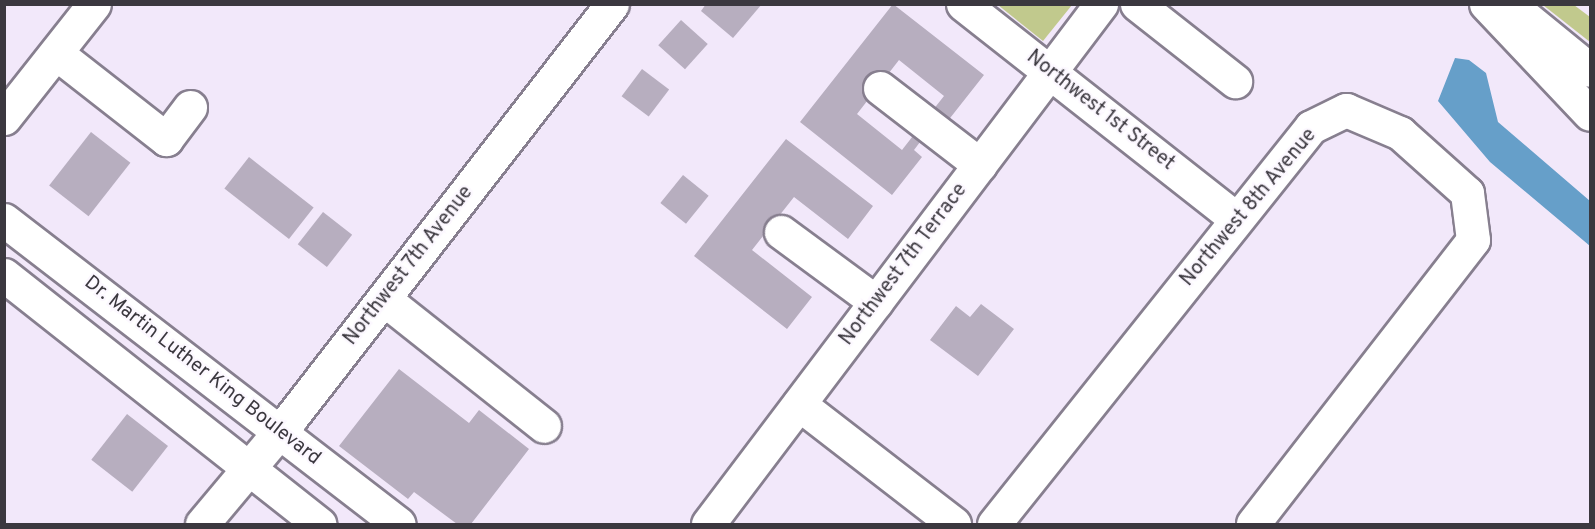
<!DOCTYPE html>
<style>
body{margin:0}
#map{position:relative;width:1595px;height:529px;overflow:hidden;background:#f2e8fa;font-family:Overpass,sans-serif}
div>[style]{position:absolute}
[style*='--x']{left:calc(var(--x)*1px);top:calc(var(--y)*1px);width:calc(var(--w)*1px);rotate:calc(var(--a)*1deg)}
.green>*{inset:0;background:#c1c98d}
.water>*{inset:0;background:#669fc9}
.building>*{inset:0;background:#b7aebf;transform-origin:0 0}
.roads{filter:drop-shadow(2px 0 #877f8f) drop-shadow(-2px 0 #877f8f) drop-shadow(0 2px #877f8f) drop-shadow(0 -2px #877f8f)}
.minor>*{height:33px;margin:-16.5px;padding:0 16.5px;transform-origin:16.5px;border-radius:16.5px;background:#fff}
.major>*{height:33px;margin:-16.5px;padding:0 16.5px;transform-origin:16.5px;border-radius:16.5px;background:#fff}
.highway>*{height:33px;margin:-16.5px;padding:0 16.5px;transform-origin:16.5px;border-radius:16.5px;background:#fff}
span{translate:-50% -50%;white-space:nowrap;text-align:center;line-height:1.15;-webkit-text-stroke:4.5px #fcf8ff;paint-order:stroke}
.street-label{font-size:20px;color:#3b383f}
.frame{position:absolute;inset:0;border:6px solid #3b383f;pointer-events:none}
</style>
<div id="map">
<div class="green">
<div style="clip-path:polygon(998px 5px,1072px 5px,1043px 41px)"></div>
<div style="clip-path:polygon(1543px 5px,1574px 5px,1590px 17px,1590px 42px)"></div>
</div>
<div class="water">
<div style="clip-path:polygon(1455px 58px,1469px 60px,1486px 73px,1498px 122px,1590px 201px,1590px 246px,1490px 162px,1438px 101px)"></div>
</div>
<div class="building">
<div style="clip-path:polygon(706px 4px,762px 4px,733px 38px,701px 11px)"></div>
<div style="clip-path:polygon(893px 4px,984px 75px,943px 127px,929px 115px,944px 96px,899px 60px,857px 114px,902px 150px,916px 132px,923px 138px,914px 150px,922px 157px,892px 195px,800px 122px)"></div>
<div style="left:681px;top:20px;width:36px;height:34px;rotate:42deg"></div>
<div style="left:642px;top:69px;width:34px;height:34px;rotate:37deg"></div>
<div style="left:91px;top:132px;width:50px;height:68px;rotate:38deg"></div>
<div style="clip-path:polygon(786px 139px,873px 206px,848px 239px,794px 197px,752px 250px,812px 297px,787px 329px,694px 256px)"></div>
<div style="left:249px;top:157px;width:82px;height:40px;rotate:38deg"></div>
<div style="left:683px;top:175px;width:33px;height:36px;rotate:39deg"></div>
<div style="left:323px;top:212px;width:37px;height:41px;rotate:38deg"></div>
<div style="clip-path:polygon(981px 304px,1014px 329px,978px 376px,930px 340px,956px 306px,970px 317px)"></div>
<div style="clip-path:polygon(399px 369px,469px 423px,479px 410px,529px 449px,471px 524px,457px 524px,414px 492px,408px 499px,339px 446px)"></div>
<div style="left:127px;top:414px;width:52px;height:58px;rotate:38deg"></div>
</div>
<div class="roads">
<div class="minor">
<div style="--x:963;--y:4;--w:347;--a:38.2"></div>
<div style="--x:1137;--y:4;--w:125;--a:38.2"></div>
<div style="--x:56;--y:53;--w:140;--a:38"></div>
<div style="--x:166;--y:139;--w:40;--a:-53"></div>
<div style="--x:880;--y:88;--w:126;--a:37.6"></div>
<div style="--x:4;--y:118;--w:145;--a:-51.7"></div>
<div style="--x:781;--y:232;--w:118;--a:36.4"></div>
<div style="--x:384;--y:299;--w:204;--a:38.4"></div>
<div style="--x:799;--y:404;--w:196;--a:37.7"></div>
<div style="--x:202;--y:524;--w:137;--a:-50"></div>
<div style="--x:290;--y:419;--w:525;--a:-52.19"></div>
<div style="--x:708;--y:524;--w:652;--a:-52.92"></div>
<div style="--x:994;--y:524;--w:508;--a:-51.39"></div>
<div style="--x:1311;--y:127;--w:39;--a:-26"></div>
<div style="--x:1346;--y:110;--w:59;--a:23.1"></div>
<div style="--x:1400;--y:133;--w:90;--a:41.8"></div>
<div style="--x:1467;--y:193;--w:47;--a:82.7"></div>
<div style="--x:1473;--y:240;--w:359;--a:127.8"></div>
</div>
<div class="major">
<div style="--x:1509;--y:4;--w:104;--a:39.2"></div>
<div style="--x:4;--y:220;--w:498;--a:37.6"></div>
<div style="--x:4;--y:275;--w:402;--a:38.3"></div>
</div>
<div class="highway">
<div style="--x:1486;--y:4;--w:151;--a:46.6"></div>
</div>
</div>
<div class="street-label">
<span style="left:1100px;top:111px;rotate:38deg">Northwest 1st Street</span>
<span style="left:1249px;top:208px;rotate:-50deg">Northwest 8th Avenue</span>
<span style="left:904px;top:265px;rotate:-53deg">Northwest 7th Terrace</span>
<span style="left:409px;top:266px;rotate:-52deg">Northwest 7th Avenue</span>
<span style="left:202px;top:371px;rotate:38deg">Dr. Martin Luther King Boulevard</span>
</div>
<div class="frame"></div>
</div>
